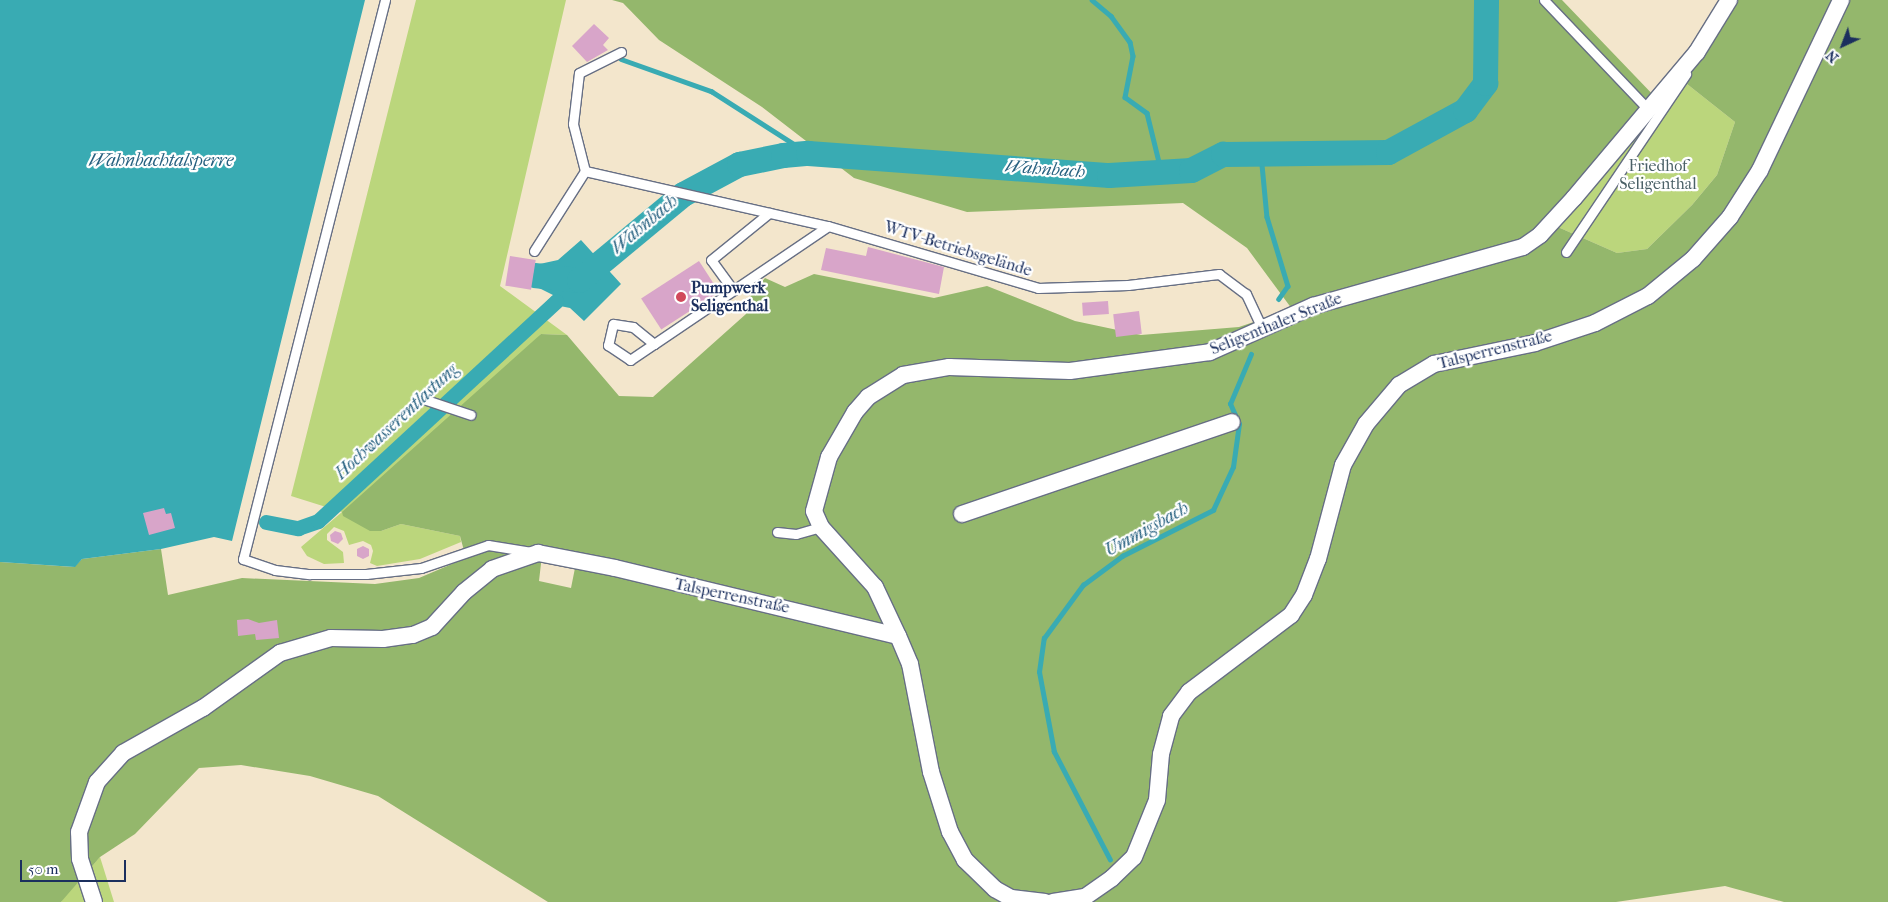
<!DOCTYPE html>
<meta charset="utf-8">
<style>
body{margin:0}
#map{position:relative;width:1888px;height:902px;overflow:hidden;background:#f3e6cc;font-family:"IM FELL French Canon",serif}
div>[style]{position:absolute}
[style*='--x']{left:calc(var(--x)*1px);top:calc(var(--y)*1px);width:calc(var(--w)*1px);rotate:calc(var(--a)*1deg)}
.green>*{inset:0;background:#bbd67c}
.forest>*{inset:0;background:#94b76c}
.water>*{inset:0;background:#39abb3}
.stream>*{height:4.5px;margin:-2.25px;padding:0 2.25px;transform-origin:2.25px;border-radius:2.25px;background:#39abb3}
.canal>*{height:15px;margin:-7.5px;padding:0 7.5px;transform-origin:7.5px;border-radius:7.5px;background:#39abb3}
.river>*{height:25px;margin:-12.5px;padding:0 12.5px;transform-origin:12.5px;border-radius:12.5px;background:#39abb3}
.building>*{inset:0;background:#d8a5c9;transform-origin:0 0}
.roads{filter:drop-shadow(1px 0 #676f84) drop-shadow(-1px 0 #676f84) drop-shadow(0 1px #676f84) drop-shadow(0 -1px #676f84)}
.lane>*{height:9px;margin:-4.5px;padding:0 4.5px;transform-origin:4.5px;border-radius:4.5px;background:#fff}
.street>*{height:16px;margin:-8px;padding:0 8px;transform-origin:8px;border-radius:8px;background:#fff}
.dots>*{width:14px;height:14px;translate:-50% -50%;box-sizing:border-box;border:2px solid #fff;border-radius:50%}
span{translate:-50% -50%;white-space:nowrap;text-align:center;line-height:1.15;-webkit-text-stroke:4.5px #fff;paint-order:stroke}
.park-label{font-size:16px;color:#4b6167}
.street-label{font-size:16px;color:#1b2f5e}
.poi-label{font-size:16px;color:#1b2f5e;font-weight:700}
.left{translate:0 -50%;text-align:left}
.water-label{font-size:18px;color:#276180;font-style:italic}
.north{position:absolute;left:1818px;top:20px;width:50px;height:50px;-webkit-text-stroke:4px #fff;paint-order:stroke;rotate:223deg;font-size:14px;font-weight:700;line-height:20px;text-align:center;color:#1b2f5e}
.north::after{content:'';display:block;margin:auto;width:18px;height:22px;background:#1b2f5e;clip-path:polygon(50% 0,100% 100%,50% 72%,0 100%)}
.scale{position:absolute;left:20px;top:860px;width:106px;height:22px;box-sizing:border-box;border:2px solid #1b2f5e;border-top:0;padding-left:6px;font-size:15px;line-height:18px;white-space:nowrap;color:#1b2f5e;-webkit-text-stroke:4px #fff;paint-order:stroke}
</style>
<div id="map">
<div class="green">
<div style="clip-path:polygon(416px 0,566px 0,500px 286px,567px 335px,541px 334px,381px 531px,401px 524px,460px 536px,461px 542px,420px 559px,377px 566px,370px 563px,373px 551px,371px 545px,363px 541px,349px 545px,344px 531px,334px 527px,327px 534px,327px 540px,343px 552px,344px 563px,324px 564px,307px 556px,301px 547px,342px 512px,291px 496px)"></div>
<div style="clip-path:polygon(1676px 81px,1687px 84px,1735px 122px,1717px 175px,1692px 205px,1647px 249px,1617px 253px,1551px 224px)"></div>
<div style="clip-path:polygon(100px 857px,114px 902px,61px 902px,64px 897px)"></div>
</div>
<div class="forest">
<div style="clip-path:polygon(evenodd,612px 0,1562px 0,1658px 100px,1551px 224px,1617px 253px,1647px 249px,1692px 205px,1717px 175px,1735px 122px,1687px 84px,1676px 81px,1720px 0,1888px 0,1888px 902px,1784px 902px,1725px 886px,1616px 902px,548px 902px,378px 796px,310px 776px,241px 765px,199px 768px,135px 834px,100px 857px,61px 902px,0 902px,0 562px,74px 567px,82px 559px,161px 549px,168px 595px,242px 578px,375px 584px,419px 578px,466px 558px,460px 536px,401px 524px,381px 531px,370px 531px,343px 516px,342px 512px,541px 334px,567px 335px,619px 396px,653px 397px,746px 314px,750px 297px,765px 278px,785px 287px,814px 274px,934px 298px,987px 286px,1075px 321px,1141px 335px,1239px 327px,1292px 309px,1247px 248px,1183px 203px,967px 212px,854px 178px,762px 107px,659px 40px,623px 3px,612px 0,542px 555px,576px 563px,571px 588px,539px 581px,542px 555px)"></div>
</div>
<div class="water">
<div style="clip-path:polygon(0 0,365px 0,232px 541px,214px 537px,161px 549px,82px 559px,75px 567px,0 562px)"></div>
<div style="clip-path:polygon(581px 240px,621px 284px,584px 321px,570px 308px,560px 306px,547px 319px,538px 311px,553px 295px,533px 285px,535px 265px,558px 260px)"></div>
</div>
<div class="stream">
<div style="--x:1092;--y:0;--w:25;--a:40"></div>
<div style="--x:1111;--y:16;--w:32;--a:54"></div>
<div style="--x:1130;--y:42;--w:14;--a:78"></div>
<div style="--x:1133;--y:56;--w:42;--a:101"></div>
<div style="--x:1125;--y:97;--w:27;--a:36"></div>
<div style="--x:1147;--y:113;--w:63;--a:76.2"></div>
<div style="--x:621;--y:59;--w:96;--a:19.6"></div>
<div style="--x:711;--y:91;--w:115;--a:32.6"></div>
<div style="--x:1261;--y:154;--w:63;--a:84.6"></div>
<div style="--x:1267;--y:217;--w:72;--a:73.1"></div>
<div style="--x:1288;--y:286;--w:16;--a:125"></div>
<div style="--x:1110;--y:860;--w:122;--a:-117.4"></div>
<div style="--x:1054;--y:752;--w:81;--a:-100.6"></div>
<div style="--x:1039;--y:672;--w:34;--a:-82"></div>
<div style="--x:1044;--y:638;--w:66;--a:-53.7"></div>
<div style="--x:1083;--y:585;--w:49;--a:-36.6"></div>
<div style="--x:1122;--y:556;--w:102;--a:-26.8"></div>
<div style="--x:1213;--y:510;--w:47;--a:-65.1"></div>
<div style="--x:1233;--y:467;--w:43;--a:-82.1"></div>
<div style="--x:1239;--y:424;--w:22;--a:-114"></div>
<div style="--x:1230;--y:404;--w:54;--a:-67.2"></div>
</div>
<div class="canal">
<div style="--x:266;--y:522;--w:33;--a:11"></div>
<div style="--x:298;--y:528;--w:21;--a:-19"></div>
<div style="--x:318;--y:521;--w:324;--a:-42.7"></div>
</div>
<div class="river">
<div style="--x:534;--y:275;--w:45;--a:6.3"></div>
<div style="--x:579;--y:280;--w:135;--a:-39.6"></div>
<div style="--x:683;--y:194;--w:64;--a:-28.2"></div>
<div style="--x:739;--y:164;--w:45;--a:-11.6"></div>
<div style="--x:783;--y:155;--w:25;--a:-5"></div>
<div style="--x:808;--y:153;--w:302;--a:4.2"></div>
<div style="--x:1109;--y:175;--w:82;--a:-3.5"></div>
<div style="--x:1191;--y:170;--w:36;--a:-27"></div>
<div style="--x:1223;--y:154;--w:165;--a:-0.7"></div>
<div style="--x:1388;--y:152;--w:88;--a:-28.6"></div>
<div style="--x:1465;--y:110;--w:34;--a:-53"></div>
<div style="--x:1485;--y:83;--w:83;--a:-89.3"></div>
</div>
<div class="building">
<div style="clip-path:polygon(594px 24px,609px 38px,603px 45px,608px 50px,587px 62px,572px 46px)"></div>
<div style="clip-path:polygon(868px 247px,944px 267px,939px 294px,821px 270px,826px 248px,866px 256px)"></div>
<div style="left:510px;top:256px;width:26px;height:30px;rotate:9deg"></div>
<div style="left:699px;top:261px;width:37px;height:69px;rotate:57deg"></div>
<div style="left:1108px;top:301px;width:13px;height:26px;rotate:86deg"></div>
<div style="left:1139px;top:311px;width:23px;height:26px;rotate:83deg"></div>
<div style="clip-path:polygon(164px 508px,166px 514px,171px 513px,175px 528px,149px 535px,143px 513px)"></div>
<div style="clip-path:polygon(335px 531px,341px 533px,343px 539px,338px 544px,331px 541px,330px 535px)"></div>
<div style="clip-path:polygon(363px 546px,369px 549px,369px 556px,363px 559px,357px 556px,357px 549px)"></div>
<div style="clip-path:polygon(248px 619px,259px 623px,277px 620px,279px 638px,256px 640px,255px 634px,238px 636px,237px 620px)"></div>
</div>
<div class="roads">
<div class="lane">
<div style="--x:385;--y:0;--w:577;--a:104.25"></div>
<div style="--x:243;--y:559;--w:34;--a:19"></div>
<div style="--x:275;--y:570;--w:35;--a:7"></div>
<div style="--x:310;--y:574;--w:56;--a:0"></div>
<div style="--x:366;--y:574;--w:55;--a:-6.2"></div>
<div style="--x:421;--y:568;--w:71;--a:-18.9"></div>
<div style="--x:488;--y:545;--w:44;--a:9.2"></div>
<div style="--x:1544;--y:0;--w:149;--a:46.4"></div>
<div style="--x:585;--y:171;--w:249;--a:12.8"></div>
<div style="--x:828;--y:226;--w:219;--a:16.4"></div>
<div style="--x:1038;--y:288;--w:90;--a:-1.9"></div>
<div style="--x:1128;--y:285;--w:92;--a:-6.9"></div>
<div style="--x:1219;--y:274;--w:34;--a:37"></div>
<div style="--x:1246;--y:294;--w:38;--a:65"></div>
<div style="--x:534;--y:251;--w:95;--a:-57.5"></div>
<div style="--x:585;--y:171;--w:49;--a:-104.3"></div>
<div style="--x:573;--y:124;--w:51;--a:-83.3"></div>
<div style="--x:579;--y:73;--w:47;--a:-26.6"></div>
<div style="--x:1566;--y:252;--w:215;--a:-56"></div>
<div style="--x:733;--y:290;--w:37;--a:-126"></div>
<div style="--x:711;--y:260;--w:75;--a:-39"></div>
<div style="--x:654;--y:344;--w:27;--a:-141"></div>
<div style="--x:633;--y:327;--w:20;--a:-171"></div>
<div style="--x:613;--y:324;--w:22;--a:103"></div>
<div style="--x:608;--y:345;--w:27;--a:34"></div>
<div style="--x:630;--y:360;--w:29;--a:-34"></div>
<div style="--x:654;--y:344;--w:210;--a:-34.1"></div>
<div style="--x:426;--y:400;--w:47;--a:18.4"></div>
<div style="--x:777;--y:532;--w:19;--a:6"></div>
<div style="--x:796;--y:534;--w:26;--a:-16"></div>
</div>
<div class="street">
<div style="--x:962;--y:514;--w:285;--a:-18.8"></div>
<div style="--x:94;--y:902;--w:45;--a:-108"></div>
<div style="--x:80;--y:859;--w:27;--a:-92"></div>
<div style="--x:79;--y:832;--w:53;--a:-70.2"></div>
<div style="--x:97;--y:782;--w:39;--a:-48"></div>
<div style="--x:123;--y:753;--w:92;--a:-29.4"></div>
<div style="--x:203;--y:708;--w:95;--a:-35.5"></div>
<div style="--x:280;--y:653;--w:53;--a:-16.4"></div>
<div style="--x:331;--y:638;--w:52;--a:1.1"></div>
<div style="--x:383;--y:639;--w:30;--a:-8"></div>
<div style="--x:413;--y:635;--w:21;--a:-23"></div>
<div style="--x:432;--y:627;--w:47;--a:-47.6"></div>
<div style="--x:464;--y:592;--w:36;--a:-39"></div>
<div style="--x:492;--y:569;--w:49;--a:-19.2"></div>
<div style="--x:538;--y:553;--w:78;--a:11"></div>
<div style="--x:615;--y:568;--w:291;--a:13.5"></div>
<div style="--x:1045;--y:902;--w:34;--a:-173"></div>
<div style="--x:1011;--y:898;--w:18;--a:-151"></div>
<div style="--x:995;--y:889;--w:42;--a:-136"></div>
<div style="--x:965;--y:860;--w:32;--a:-118"></div>
<div style="--x:950;--y:832;--w:63;--a:-107.6"></div>
<div style="--x:931;--y:772;--w:110;--a:-101"></div>
<div style="--x:910;--y:664;--w:30;--a:-113"></div>
<div style="--x:898;--y:636;--w:54;--a:-115.1"></div>
<div style="--x:875;--y:587;--w:81;--a:-132"></div>
<div style="--x:821;--y:527;--w:17;--a:-114"></div>
<div style="--x:814;--y:511;--w:56;--a:-74.5"></div>
<div style="--x:829;--y:457;--w:52;--a:-60"></div>
<div style="--x:855;--y:412;--w:20;--a:-49"></div>
<div style="--x:868;--y:397;--w:41;--a:-32.2"></div>
<div style="--x:903;--y:375;--w:47;--a:-9.9"></div>
<div style="--x:949;--y:367;--w:121;--a:1.9"></div>
<div style="--x:1070;--y:371;--w:141;--a:-7.7"></div>
<div style="--x:1210;--y:352;--w:113;--a:-24.1"></div>
<div style="--x:1313;--y:306;--w:218;--a:-15.7"></div>
<div style="--x:1523;--y:247;--w:21;--a:-35"></div>
<div style="--x:1540;--y:235;--w:50;--a:-47.4"></div>
<div style="--x:1574;--y:198;--w:191;--a:-49.9"></div>
<div style="--x:1697;--y:52;--w:61;--a:-58.4"></div>
<div style="--x:1053;--y:902;--w:32;--a:-9"></div>
<div style="--x:1085;--y:897;--w:33;--a:-35"></div>
<div style="--x:1112;--y:878;--w:30;--a:-44"></div>
<div style="--x:1134;--y:857;--w:61;--a:-68"></div>
<div style="--x:1157;--y:800;--w:46;--a:-85"></div>
<div style="--x:1161;--y:754;--w:39;--a:-75"></div>
<div style="--x:1171;--y:716;--w:30;--a:-53"></div>
<div style="--x:1189;--y:692;--w:128;--a:-37"></div>
<div style="--x:1291;--y:615;--w:24;--a:-57"></div>
<div style="--x:1304;--y:595;--w:39;--a:-69"></div>
<div style="--x:1318;--y:559;--w:97;--a:-75.1"></div>
<div style="--x:1343;--y:465;--w:47;--a:-60.7"></div>
<div style="--x:1366;--y:424;--w:51;--a:-49.8"></div>
<div style="--x:1399;--y:385;--w:41;--a:-31"></div>
<div style="--x:1434;--y:364;--w:103;--a:-11.7"></div>
<div style="--x:1535;--y:343;--w:63;--a:-18.4"></div>
<div style="--x:1595;--y:323;--w:59;--a:-27"></div>
<div style="--x:1648;--y:296;--w:58;--a:-39.4"></div>
<div style="--x:1693;--y:259;--w:56;--a:-48.6"></div>
<div style="--x:1730;--y:217;--w:56;--a:-57.4"></div>
<div style="--x:1760;--y:170;--w:188;--a:-64.5"></div>
</div>
</div>
<div class="dots">
<div style="left:681px;top:297px;background:#d1495b"></div>
</div>
<div class="park-label">
<span style="left:1658px;top:175px">Friedhof<br>Seligenthal</span>
</div>
<div class="street-label">
<span style="left:958px;top:249px;rotate:17deg">WTV-Betriebsgelände</span>
<span style="left:1276px;top:324px;rotate:-22deg">Seligenthaler Straße</span>
<span style="left:1495px;top:350px;rotate:-14deg">Talsperrenstraße</span>
<span style="left:732px;top:596px;rotate:12deg">Talsperrenstraße</span>
</div>
<div class="poi-label">
<span class="left" style="left:691px;top:297px">Pumpwerk<br>Seligenthal</span>
</div>
<div class="water-label">
<span style="left:161px;top:161px">Wahnbachtalsperre</span>
<span style="left:1045px;top:170px;rotate:4deg">Wahnbach</span>
<span style="left:645px;top:225px;rotate:-40deg">Wahnbach</span>
<span style="left:397px;top:422px;rotate:-43deg">Hochwasserentlastung</span>
<span style="left:1147px;top:530px;rotate:-29deg">Ummigsbach</span>
</div>
<div class="north">N</div>
<div class="scale">50 m</div>
</div>
